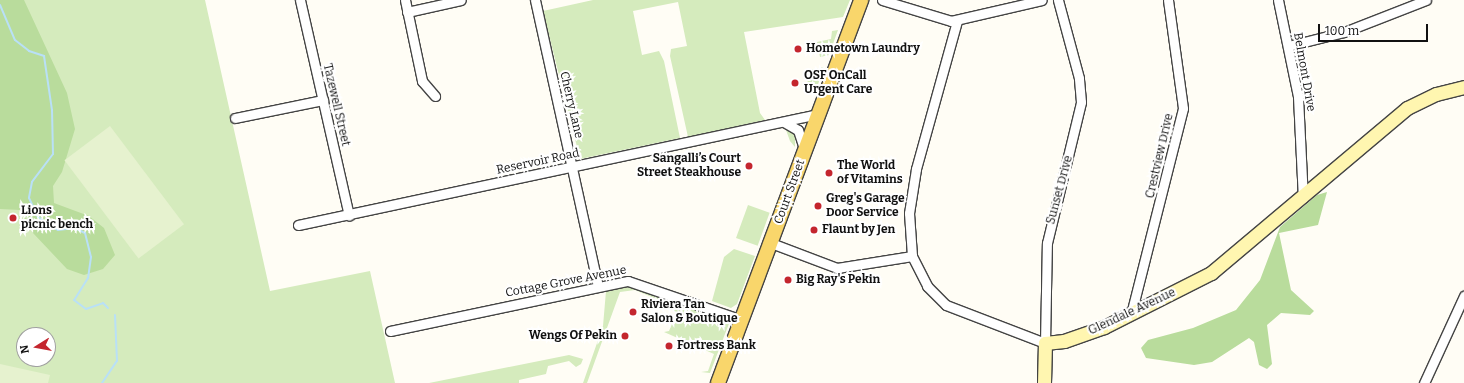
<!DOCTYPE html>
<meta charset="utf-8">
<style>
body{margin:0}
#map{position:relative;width:1464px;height:383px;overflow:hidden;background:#fffdf5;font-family:Bitter,serif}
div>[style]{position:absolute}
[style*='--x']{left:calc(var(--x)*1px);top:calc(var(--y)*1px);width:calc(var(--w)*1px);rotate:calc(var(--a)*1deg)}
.green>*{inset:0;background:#d5ebbd;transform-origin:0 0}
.forest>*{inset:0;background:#b9dc9c}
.pitch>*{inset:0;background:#e6f2cf;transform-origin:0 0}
.stream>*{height:2px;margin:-1px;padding:0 1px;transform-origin:1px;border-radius:1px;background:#b9e0f7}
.roads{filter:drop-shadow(1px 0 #444) drop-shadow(-1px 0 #444) drop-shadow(0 1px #444) drop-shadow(0 -1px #444)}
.street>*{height:9px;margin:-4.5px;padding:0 4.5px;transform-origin:4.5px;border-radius:4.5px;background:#fff}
.secondary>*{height:13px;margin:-6.5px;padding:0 6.5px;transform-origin:6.5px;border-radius:6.5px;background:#fff6b0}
.primary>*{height:14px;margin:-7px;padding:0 7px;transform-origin:7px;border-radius:7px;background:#f9d66b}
.dots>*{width:11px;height:11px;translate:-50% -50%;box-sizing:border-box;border:2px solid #fff;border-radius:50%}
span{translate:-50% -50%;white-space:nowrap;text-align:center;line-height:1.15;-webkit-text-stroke:4px #fff;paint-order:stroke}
.poi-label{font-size:12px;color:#111;font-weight:700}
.left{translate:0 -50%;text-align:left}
.right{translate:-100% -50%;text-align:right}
.street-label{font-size:12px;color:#111}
.north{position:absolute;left:16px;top:327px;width:40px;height:40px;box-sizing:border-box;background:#fff;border:1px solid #a0a0a0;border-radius:50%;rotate:259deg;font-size:11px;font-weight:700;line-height:16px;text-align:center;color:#111}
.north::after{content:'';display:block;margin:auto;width:14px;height:18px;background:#c4262e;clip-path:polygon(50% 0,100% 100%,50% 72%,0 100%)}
.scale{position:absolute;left:1318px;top:24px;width:110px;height:18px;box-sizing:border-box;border:2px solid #111;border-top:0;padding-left:5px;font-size:12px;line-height:14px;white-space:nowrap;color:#111;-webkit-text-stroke:3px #fff;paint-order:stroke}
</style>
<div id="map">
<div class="green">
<div style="clip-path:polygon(evenodd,0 0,205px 0,270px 291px,370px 271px,395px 383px,0 383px,0 0,24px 335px,48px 335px,48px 359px,24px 359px,24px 335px)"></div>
<div style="clip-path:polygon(593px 0,850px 0,843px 17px,744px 32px,760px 113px,765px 120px,688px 137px,670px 56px,671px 49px,687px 46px,678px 2px,633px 11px,642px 55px,659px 51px,664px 61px,680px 138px,580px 159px,543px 11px)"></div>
<div style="clip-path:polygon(838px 30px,829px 55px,820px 57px,817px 42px,831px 39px,832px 31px)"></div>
<div style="clip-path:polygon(824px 67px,815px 93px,810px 91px,805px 71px)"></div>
<div style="clip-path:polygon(786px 130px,795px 133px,795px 147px,790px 141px)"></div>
<div style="left:748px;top:205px;width:23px;height:35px;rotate:20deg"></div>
<div style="clip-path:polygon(734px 249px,755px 256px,737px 304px,731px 308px,712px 301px,724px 257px)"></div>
<div style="clip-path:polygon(633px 286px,662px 296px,662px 305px,657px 307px,659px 300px,635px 290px,620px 292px,587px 383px,583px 383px,603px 326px,606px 291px)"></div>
<div style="clip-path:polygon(677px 302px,730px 321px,710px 373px,701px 372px,708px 371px,714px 354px,664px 332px,669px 331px,677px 312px,672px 310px)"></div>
<div style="clip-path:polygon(569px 355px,583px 359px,581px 364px,576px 367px,569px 361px,548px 366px,546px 374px,519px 380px,519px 383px,429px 383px)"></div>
</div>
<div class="forest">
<div style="clip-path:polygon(0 0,24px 0,67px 93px,75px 129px,62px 172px,53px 186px,54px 203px,89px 216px,104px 228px,115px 255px,103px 269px,84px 275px,67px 269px,33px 233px,20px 210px,0 209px)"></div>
<div style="clip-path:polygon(1327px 192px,1318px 225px,1279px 233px,1291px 290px,1314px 311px,1310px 315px,1281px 313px,1267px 325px,1272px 364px,1267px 369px,1259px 365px,1254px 342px,1249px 338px,1212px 362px,1194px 365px,1146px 358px,1141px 348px,1148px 340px,1193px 328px,1236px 310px,1260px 280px,1280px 227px,1317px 195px)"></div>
</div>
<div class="pitch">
<div style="left:110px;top:126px;width:123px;height:57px;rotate:53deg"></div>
<div style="clip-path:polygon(0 364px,50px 375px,48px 383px,0 383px)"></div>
</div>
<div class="stream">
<div style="--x:0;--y:5;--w:38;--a:67"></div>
<div style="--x:15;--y:40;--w:18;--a:38"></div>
<div style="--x:29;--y:51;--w:16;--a:18"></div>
<div style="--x:44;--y:56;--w:55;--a:81.6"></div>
<div style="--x:52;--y:110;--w:44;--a:88.7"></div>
<div style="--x:53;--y:154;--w:35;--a:127"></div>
<div style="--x:32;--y:182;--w:16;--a:101"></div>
<div style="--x:29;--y:198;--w:21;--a:65"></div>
<div style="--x:38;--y:217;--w:24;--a:33"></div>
<div style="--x:58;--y:230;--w:17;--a:-7"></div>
<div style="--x:75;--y:228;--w:11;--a:27"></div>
<div style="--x:85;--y:233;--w:25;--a:76"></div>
<div style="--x:91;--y:257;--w:21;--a:98"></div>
<div style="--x:88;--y:278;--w:26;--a:122"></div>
<div style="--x:74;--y:300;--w:15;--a:37"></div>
<div style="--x:86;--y:309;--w:18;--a:-19"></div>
<div style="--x:103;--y:303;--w:7;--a:45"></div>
<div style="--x:102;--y:383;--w:27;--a:-56"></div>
<div style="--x:117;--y:361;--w:46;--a:-92.5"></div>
</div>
<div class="roads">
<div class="street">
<div style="--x:300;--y:0;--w:221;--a:77.2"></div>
<div style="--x:405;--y:0;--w:83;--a:78.1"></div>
<div style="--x:422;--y:81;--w:20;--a:49"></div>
<div style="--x:535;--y:0;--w:293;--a:77.6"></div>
<div style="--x:882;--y:0;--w:72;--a:16.9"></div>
<div style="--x:951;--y:21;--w:93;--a:-13"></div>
<div style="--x:1278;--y:0;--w:99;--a:78.3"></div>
<div style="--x:1298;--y:97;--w:101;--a:87.2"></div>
<div style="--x:407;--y:12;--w:55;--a:-12.5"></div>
<div style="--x:957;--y:21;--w:154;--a:105.5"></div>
<div style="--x:916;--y:169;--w:45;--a:99"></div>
<div style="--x:909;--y:213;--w:43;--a:86"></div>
<div style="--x:912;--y:256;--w:34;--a:63"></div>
<div style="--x:927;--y:286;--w:27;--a:45"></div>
<div style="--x:946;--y:305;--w:106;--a:21"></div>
<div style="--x:1045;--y:343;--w:100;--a:-88.9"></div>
<div style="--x:1047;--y:243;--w:145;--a:-76.4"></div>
<div style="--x:1081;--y:102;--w:24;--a:-95"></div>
<div style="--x:1079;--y:78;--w:81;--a:-105.1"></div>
<div style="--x:1288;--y:46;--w:58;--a:-14"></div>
<div style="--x:1344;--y:32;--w:88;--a:-21.3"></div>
<div style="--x:235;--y:118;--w:90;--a:-11.6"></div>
<div style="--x:784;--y:122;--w:16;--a:30"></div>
<div style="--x:798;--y:130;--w:19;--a:72"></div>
<div style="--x:298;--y:225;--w:532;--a:-12.05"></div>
<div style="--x:771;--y:243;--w:71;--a:20.7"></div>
<div style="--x:837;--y:268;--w:76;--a:-9.1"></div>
<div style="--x:1131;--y:314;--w:212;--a:-75.8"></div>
<div style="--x:1183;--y:108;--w:109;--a:-97.9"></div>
<div style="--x:390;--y:331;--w:243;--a:-11.9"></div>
<div style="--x:628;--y:281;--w:120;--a:18.9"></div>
<div style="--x:1424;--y:383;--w:96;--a:-65.3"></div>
</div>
<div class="secondary">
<div style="--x:1044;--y:383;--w:40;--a:-88.6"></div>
<div style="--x:1045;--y:343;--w:19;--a:-6"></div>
<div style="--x:1064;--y:341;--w:42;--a:-19.3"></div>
<div style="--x:1104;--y:327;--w:120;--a:-26.8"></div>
<div style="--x:1211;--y:273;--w:256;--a:-40.1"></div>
<div style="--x:1407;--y:108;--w:32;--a:-26"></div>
<div style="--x:1436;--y:94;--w:29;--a:-14"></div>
</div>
<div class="primary">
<div style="--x:718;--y:383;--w:409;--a:-69.5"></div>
</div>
</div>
<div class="dots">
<div style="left:798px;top:49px;background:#c4262e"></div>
<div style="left:795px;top:83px;background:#c4262e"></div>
<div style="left:749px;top:166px;background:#c4262e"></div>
<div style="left:829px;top:173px;background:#c4262e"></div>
<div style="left:818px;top:206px;background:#c4262e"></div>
<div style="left:13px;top:218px;background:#c4262e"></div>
<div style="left:814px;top:230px;background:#c4262e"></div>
<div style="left:788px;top:280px;background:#c4262e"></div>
<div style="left:633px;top:312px;background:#c4262e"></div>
<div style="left:625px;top:336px;background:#c4262e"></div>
<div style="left:669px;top:346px;background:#c4262e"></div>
</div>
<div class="poi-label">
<span class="left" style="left:806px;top:49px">Hometown Laundry</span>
<span class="left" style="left:804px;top:83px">OSF OnCall<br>Urgent Care</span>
<span class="right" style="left:741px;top:166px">Sangalli’s Court<br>Street Steakhouse</span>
<span class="left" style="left:837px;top:173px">The World<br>of Vitamins</span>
<span class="left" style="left:826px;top:206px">Greg's Garage<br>Door Service</span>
<span class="left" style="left:21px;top:218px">Lions<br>picnic bench</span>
<span class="left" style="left:822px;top:230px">Flaunt by Jen</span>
<span class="left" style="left:796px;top:280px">Big Ray's Pekin</span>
<span class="left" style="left:641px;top:312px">Riviera Tan<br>Salon &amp; Boutique</span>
<span class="right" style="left:617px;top:336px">Wengs Of Pekin</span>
<span class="left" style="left:677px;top:346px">Fortress Bank</span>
</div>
<div class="street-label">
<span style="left:1304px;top:72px;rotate:80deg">Belmont Drive</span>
<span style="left:336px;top:105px;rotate:77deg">Tazewell Street</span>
<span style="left:571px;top:105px;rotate:77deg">Cherry Lane</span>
<span style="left:1160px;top:156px;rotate:-77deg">Crestview Drive</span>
<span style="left:538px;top:162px;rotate:-12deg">Reservoir Road</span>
<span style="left:1060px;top:190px;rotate:-75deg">Sunset Drive</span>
<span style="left:790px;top:192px;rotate:-70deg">Court Street</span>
<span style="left:566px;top:282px;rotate:-11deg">Cottage Grove Avenue</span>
<span style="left:1132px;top:312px;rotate:-25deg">Glendale Avenue</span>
</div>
<div class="north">N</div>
<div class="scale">100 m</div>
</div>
